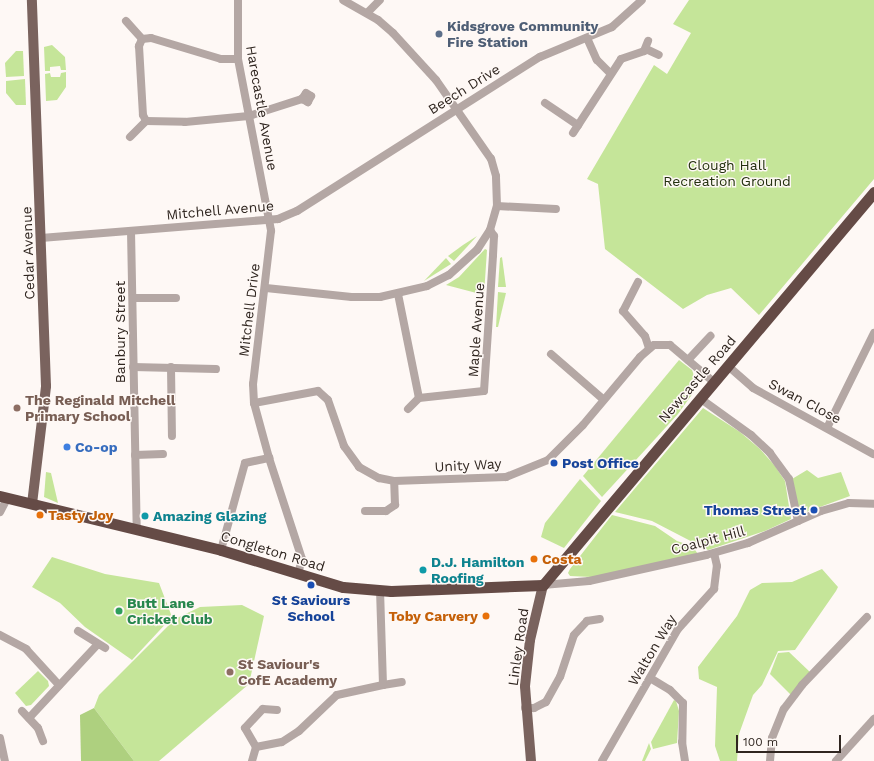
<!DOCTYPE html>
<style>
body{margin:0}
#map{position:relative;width:874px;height:761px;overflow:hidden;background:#fef8f5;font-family:"Work Sans",sans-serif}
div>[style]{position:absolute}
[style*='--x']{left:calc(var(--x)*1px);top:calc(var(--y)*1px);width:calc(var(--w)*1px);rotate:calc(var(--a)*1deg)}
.green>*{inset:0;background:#c5e599}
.forest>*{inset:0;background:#aed07f}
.minor>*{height:8px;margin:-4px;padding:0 4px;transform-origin:4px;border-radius:4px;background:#b4a7a4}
.major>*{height:10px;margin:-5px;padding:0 5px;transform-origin:5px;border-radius:5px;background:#7a635e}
.highway>*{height:11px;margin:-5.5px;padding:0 5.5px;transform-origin:5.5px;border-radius:5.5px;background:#654b46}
.dots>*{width:11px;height:11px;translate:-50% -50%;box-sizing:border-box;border:2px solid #fef8f5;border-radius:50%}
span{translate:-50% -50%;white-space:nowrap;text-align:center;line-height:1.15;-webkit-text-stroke:3px #fef8f5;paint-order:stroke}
.service-label{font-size:14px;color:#4e5e75;font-weight:700}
.left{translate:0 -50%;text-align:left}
.street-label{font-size:14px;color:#302620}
.park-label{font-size:14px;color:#23300e}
.education-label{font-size:14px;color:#785e54;font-weight:700}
.shop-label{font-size:14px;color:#366cbe;font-weight:700}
.transit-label{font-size:14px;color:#164399;font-weight:700}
.right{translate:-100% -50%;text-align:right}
.food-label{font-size:14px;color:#c56008;font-weight:700}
.culture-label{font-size:14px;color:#0d838f;font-weight:700}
.leisure-label{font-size:14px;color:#27864d;font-weight:700}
.scale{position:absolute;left:736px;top:735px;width:105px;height:18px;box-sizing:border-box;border:2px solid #302620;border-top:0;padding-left:5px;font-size:12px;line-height:14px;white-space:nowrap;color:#302620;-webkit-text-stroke:3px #fef8f5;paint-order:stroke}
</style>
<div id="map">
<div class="green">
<div style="clip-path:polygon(689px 0,874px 0,874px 179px,759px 315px,731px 288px,707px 295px,683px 309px,605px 249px,598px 184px,587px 179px,654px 65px,667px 74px,691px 33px,673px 24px)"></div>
<div style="clip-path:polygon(52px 45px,65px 57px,66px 70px,61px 70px,60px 66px,50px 67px,50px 71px,45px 71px,44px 47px)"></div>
<div style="clip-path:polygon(16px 51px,23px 51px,24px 76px,6px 77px,5px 63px)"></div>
<div style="clip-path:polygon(66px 72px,66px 87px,57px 100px,46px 101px,45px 74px,50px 73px,51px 77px,60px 77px,61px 73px)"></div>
<div style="clip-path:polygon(25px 79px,26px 105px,16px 105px,6px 93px,6px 81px)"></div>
<div style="clip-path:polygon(477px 236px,454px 261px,448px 256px,463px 245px)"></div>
<div style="clip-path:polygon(485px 249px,487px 250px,484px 295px,446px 285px,459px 277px)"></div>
<div style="clip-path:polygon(502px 257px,506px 287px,498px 287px,500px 258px)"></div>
<div style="clip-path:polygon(446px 258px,451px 264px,424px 281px)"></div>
<div style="clip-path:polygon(498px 292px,506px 293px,498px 327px,496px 327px)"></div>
<div style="clip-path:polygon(679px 360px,692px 370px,696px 381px,693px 393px,678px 414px,602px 497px,583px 476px)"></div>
<div style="clip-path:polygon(703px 408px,740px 432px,760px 449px,775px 466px,785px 481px,791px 519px,765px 531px,708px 550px,652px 521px,615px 512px)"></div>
<div style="clip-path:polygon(807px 470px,818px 478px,841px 472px,850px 496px,798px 515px,792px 479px)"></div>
<div style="clip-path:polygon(46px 472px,51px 473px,58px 503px,44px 497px)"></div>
<div style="clip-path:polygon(580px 479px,601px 501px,564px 548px,541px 537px,545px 523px)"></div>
<div style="clip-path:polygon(612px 515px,655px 526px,677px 541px,692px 546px,698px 554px,592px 577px,570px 576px,568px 573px,570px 569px)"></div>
<div style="clip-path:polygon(52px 557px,105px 574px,159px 583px,172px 617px,132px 660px,85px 627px,60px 603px,32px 587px)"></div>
<div style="clip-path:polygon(822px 569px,838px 587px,836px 591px,795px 650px,778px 651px,762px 685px,753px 695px,739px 734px,737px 761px,720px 761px,715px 746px,717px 687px,699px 679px,698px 667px,737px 616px,750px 590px,762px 583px,792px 582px)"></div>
<div style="clip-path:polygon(242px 605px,264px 616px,249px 684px,159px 761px,134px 761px,94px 708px,99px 695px,175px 619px,200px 607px)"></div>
<div style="clip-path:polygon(789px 652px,811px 673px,792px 696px,770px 674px,778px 653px)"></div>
<div style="clip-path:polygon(38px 671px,48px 681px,49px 686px,31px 705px,26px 706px,15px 693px)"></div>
<div style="clip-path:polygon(674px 700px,676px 701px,679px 711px,677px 743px,653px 749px,651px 742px)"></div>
<div style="clip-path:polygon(649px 743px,651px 749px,645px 761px,642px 761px)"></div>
</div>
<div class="forest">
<div style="clip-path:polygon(94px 708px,134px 761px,81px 761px,80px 715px)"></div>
</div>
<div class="minor">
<div style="--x:238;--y:0;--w:59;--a:90"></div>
<div style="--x:238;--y:59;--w:175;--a:79.1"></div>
<div style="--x:271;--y:231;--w:154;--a:96.7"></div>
<div style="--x:253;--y:384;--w:19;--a:87"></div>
<div style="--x:254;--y:403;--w:57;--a:74.7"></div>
<div style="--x:269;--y:458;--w:106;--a:71.9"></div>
<div style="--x:302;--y:559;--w:16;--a:105"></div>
<div style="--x:367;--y:13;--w:18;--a:-45"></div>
<div style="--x:126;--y:21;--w:24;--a:48"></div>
<div style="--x:587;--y:38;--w:24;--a:66"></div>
<div style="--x:597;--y:60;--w:18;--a:45"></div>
<div style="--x:646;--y:49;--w:14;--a:25"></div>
<div style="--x:238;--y:59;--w:17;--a:180"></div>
<div style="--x:221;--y:59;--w:73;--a:-163.3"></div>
<div style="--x:151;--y:38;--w:9;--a:174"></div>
<div style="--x:142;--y:39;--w:8;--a:113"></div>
<div style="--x:139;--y:46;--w:69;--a:86.7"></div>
<div style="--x:143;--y:115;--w:7;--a:63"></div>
<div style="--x:146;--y:121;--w:39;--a:1"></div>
<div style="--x:185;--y:122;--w:64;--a:-5.4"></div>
<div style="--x:249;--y:116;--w:56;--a:-17.8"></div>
<div style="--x:302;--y:99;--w:7;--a:-56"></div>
<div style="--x:306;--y:93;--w:6;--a:31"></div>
<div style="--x:311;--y:96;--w:7;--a:117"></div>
<div style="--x:308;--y:102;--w:7;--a:-153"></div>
<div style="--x:545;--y:103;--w:40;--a:34"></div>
<div style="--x:573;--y:133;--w:88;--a:-57"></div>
<div style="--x:621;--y:59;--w:24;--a:-19"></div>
<div style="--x:644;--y:51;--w:11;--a:-68"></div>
<div style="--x:130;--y:137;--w:23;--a:-45"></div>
<div style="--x:497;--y:206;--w:59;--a:2.9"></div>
<div style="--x:131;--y:231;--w:299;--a:88.9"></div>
<div style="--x:41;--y:238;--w:238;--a:-4.6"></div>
<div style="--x:278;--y:219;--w:21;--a:-23"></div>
<div style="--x:297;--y:211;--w:288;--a:-32.4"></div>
<div style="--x:540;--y:57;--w:78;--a:-22.6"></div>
<div style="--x:612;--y:27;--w:40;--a:-42"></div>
<div style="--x:638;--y:282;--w:33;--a:117"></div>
<div style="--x:623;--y:311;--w:33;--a:49"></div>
<div style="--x:645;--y:336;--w:13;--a:72"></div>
<div style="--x:266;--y:288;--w:86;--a:6"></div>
<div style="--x:352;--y:297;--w:28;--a:0"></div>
<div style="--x:380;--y:297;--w:48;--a:-13.2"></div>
<div style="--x:427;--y:286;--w:25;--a:-27"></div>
<div style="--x:449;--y:275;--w:38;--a:-42"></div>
<div style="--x:477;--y:250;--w:24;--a:-57"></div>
<div style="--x:490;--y:230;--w:25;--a:-74"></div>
<div style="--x:497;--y:206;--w:30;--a:-92"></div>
<div style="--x:496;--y:176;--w:18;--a:-106"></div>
<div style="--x:491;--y:159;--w:96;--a:-124.8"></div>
<div style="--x:436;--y:80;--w:64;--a:-132.5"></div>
<div style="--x:393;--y:33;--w:20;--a:-139"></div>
<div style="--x:378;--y:20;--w:40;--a:-150.3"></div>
<div style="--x:398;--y:294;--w:106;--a:78.6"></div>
<div style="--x:419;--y:398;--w:65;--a:-6.1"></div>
<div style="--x:484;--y:391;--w:136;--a:-86.2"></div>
<div style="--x:493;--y:255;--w:19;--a:-87"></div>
<div style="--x:494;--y:236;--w:7;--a:-124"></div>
<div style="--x:133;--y:298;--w:43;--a:0"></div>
<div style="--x:551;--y:354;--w:69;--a:40.9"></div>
<div style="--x:688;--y:360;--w:33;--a:-47"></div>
<div style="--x:728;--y:366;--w:33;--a:41"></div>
<div style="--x:753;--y:388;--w:137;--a:28.8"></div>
<div style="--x:133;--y:367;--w:83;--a:1.4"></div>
<div style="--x:171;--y:367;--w:69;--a:89.2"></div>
<div style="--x:701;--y:399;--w:62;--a:35.8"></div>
<div style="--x:751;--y:435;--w:26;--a:43"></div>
<div style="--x:770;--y:453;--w:32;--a:54"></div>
<div style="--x:789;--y:479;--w:43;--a:77.9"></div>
<div style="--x:254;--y:403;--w:65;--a:-10.6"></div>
<div style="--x:318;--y:391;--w:13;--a:42"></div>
<div style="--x:328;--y:400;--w:49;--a:70.8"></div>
<div style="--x:344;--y:446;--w:26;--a:54"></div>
<div style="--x:359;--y:467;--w:23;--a:29"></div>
<div style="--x:379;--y:478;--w:15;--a:11"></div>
<div style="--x:394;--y:481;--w:112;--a:-2"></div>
<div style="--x:506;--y:477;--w:45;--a:-22"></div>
<div style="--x:548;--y:460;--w:49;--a:-45"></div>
<div style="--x:583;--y:425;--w:89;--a:-50"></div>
<div style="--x:640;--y:357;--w:18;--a:-41"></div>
<div style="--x:654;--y:345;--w:16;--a:0"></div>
<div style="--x:670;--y:345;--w:59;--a:40.2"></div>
<div style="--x:408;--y:409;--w:16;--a:-45"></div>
<div style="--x:827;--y:428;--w:106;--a:-63.7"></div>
<div style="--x:135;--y:455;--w:28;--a:-2"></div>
<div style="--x:365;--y:511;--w:21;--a:0"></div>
<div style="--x:386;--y:511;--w:11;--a:-34"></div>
<div style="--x:395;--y:505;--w:24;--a:-92"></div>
<div style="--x:0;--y:512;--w:15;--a:-62"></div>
<div style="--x:221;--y:550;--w:90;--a:-74.6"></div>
<div style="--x:245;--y:463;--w:25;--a:-12"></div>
<div style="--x:543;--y:585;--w:46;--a:-5"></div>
<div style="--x:589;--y:581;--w:120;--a:-12.5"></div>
<div style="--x:706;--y:555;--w:44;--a:-15.9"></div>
<div style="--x:748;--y:543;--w:80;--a:-23.7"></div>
<div style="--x:821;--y:511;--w:29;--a:-16"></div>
<div style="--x:849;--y:503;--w:25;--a:2"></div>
<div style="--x:78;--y:631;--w:32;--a:32"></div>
<div style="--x:0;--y:635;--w:30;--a:28"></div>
<div style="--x:26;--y:649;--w:49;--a:47.5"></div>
<div style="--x:650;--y:678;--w:23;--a:31"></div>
<div style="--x:670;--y:690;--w:18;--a:45"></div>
<div style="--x:683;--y:703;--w:39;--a:91"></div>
<div style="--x:682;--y:742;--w:19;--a:81"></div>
<div style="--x:383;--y:685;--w:19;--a:-9"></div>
<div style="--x:525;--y:708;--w:9;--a:0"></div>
<div style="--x:534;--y:708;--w:13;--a:-27"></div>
<div style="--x:546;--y:702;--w:29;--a:-61"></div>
<div style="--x:560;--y:677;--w:44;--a:-71.6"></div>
<div style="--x:574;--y:635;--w:19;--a:-47"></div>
<div style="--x:587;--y:621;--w:13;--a:-9"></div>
<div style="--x:22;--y:711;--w:23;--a:47"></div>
<div style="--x:38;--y:728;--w:14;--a:69"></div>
<div style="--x:29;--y:718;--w:101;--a:-47"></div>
<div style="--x:0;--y:738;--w:24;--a:78"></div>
<div style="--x:256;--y:747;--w:22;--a:-120"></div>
<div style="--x:245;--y:728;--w:26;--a:-47"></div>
<div style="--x:263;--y:709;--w:14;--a:4"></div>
<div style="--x:252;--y:761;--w:15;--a:-74"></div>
<div style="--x:256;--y:747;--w:26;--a:-11"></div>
<div style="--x:282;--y:742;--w:20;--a:-33"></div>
<div style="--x:299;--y:731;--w:52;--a:-43.5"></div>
<div style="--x:337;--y:695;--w:47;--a:-12.3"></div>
<div style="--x:383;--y:685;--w:94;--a:-91.8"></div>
<div style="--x:602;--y:761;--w:152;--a:-60.1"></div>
<div style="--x:678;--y:629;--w:54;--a:-48"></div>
<div style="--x:714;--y:589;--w:23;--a:-83"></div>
<div style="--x:717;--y:566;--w:13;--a:-103"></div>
<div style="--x:770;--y:761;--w:23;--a:-85"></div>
<div style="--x:772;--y:738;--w:31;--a:-68"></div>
<div style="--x:784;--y:709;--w:30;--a:-53"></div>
<div style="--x:802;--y:685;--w:94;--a:-46.3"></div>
<div style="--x:836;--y:761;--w:57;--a:-47.9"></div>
</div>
<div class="major">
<div style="--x:32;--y:504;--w:119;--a:-83.2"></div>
<div style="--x:46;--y:386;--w:386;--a:-92.1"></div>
<div style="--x:531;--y:761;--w:75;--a:-94.6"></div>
<div style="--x:525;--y:686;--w:46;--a:-83.8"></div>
<div style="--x:530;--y:640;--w:57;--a:-76.7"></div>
</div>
<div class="highway">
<div style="--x:0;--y:496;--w:228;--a:13.7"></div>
<div style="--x:221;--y:550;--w:127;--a:16.9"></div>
<div style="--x:343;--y:587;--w:48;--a:4.8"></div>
<div style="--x:391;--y:591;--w:152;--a:-2.3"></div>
<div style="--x:543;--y:585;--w:514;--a:-49.89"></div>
</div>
<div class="dots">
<div style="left:439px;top:34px;background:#5c6f8a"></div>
<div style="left:17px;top:408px;background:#8d6e63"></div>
<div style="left:67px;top:447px;background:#3f7fe0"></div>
<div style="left:554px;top:463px;background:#1a4fb4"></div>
<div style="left:814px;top:510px;background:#1a4fb4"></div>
<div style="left:40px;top:515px;background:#e8710a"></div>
<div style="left:145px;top:516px;background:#0f9aa8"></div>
<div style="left:534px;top:559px;background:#e8710a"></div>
<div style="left:423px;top:570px;background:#0f9aa8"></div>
<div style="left:311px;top:585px;background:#1a4fb4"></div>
<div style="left:119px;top:611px;background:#2e9e5b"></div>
<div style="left:486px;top:616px;background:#e8710a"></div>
<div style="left:230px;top:672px;background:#8d6e63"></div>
</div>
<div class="service-label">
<span class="left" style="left:447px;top:34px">Kidsgrove Community<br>Fire Station</span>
</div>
<div class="street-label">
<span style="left:464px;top:89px;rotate:-32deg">Beech Drive</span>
<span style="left:262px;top:108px;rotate:80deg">Harecastle Avenue</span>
<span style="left:220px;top:210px;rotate:-5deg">Mitchell Avenue</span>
<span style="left:28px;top:253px;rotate:-92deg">Cedar Avenue</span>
<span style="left:249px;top:310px;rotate:-83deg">Mitchell Drive</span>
<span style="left:476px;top:330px;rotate:-86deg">Maple Avenue</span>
<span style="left:120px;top:332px;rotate:-90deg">Banbury Street</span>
<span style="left:697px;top:379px;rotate:-49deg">Newcastle Road</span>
<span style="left:805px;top:401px;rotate:28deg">Swan Close</span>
<span style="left:468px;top:465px;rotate:-3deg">Unity Way</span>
<span style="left:708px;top:540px;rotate:-15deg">Coalpit Hill</span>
<span style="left:273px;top:551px;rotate:17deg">Congleton Road</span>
<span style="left:518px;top:647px;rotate:-82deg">Linley Road</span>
<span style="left:652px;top:650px;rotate:-59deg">Walton Way</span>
</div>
<div class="park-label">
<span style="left:727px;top:173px">Clough Hall<br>Recreation Ground</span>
</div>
<div class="education-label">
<span class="left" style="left:25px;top:408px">The Reginald Mitchell<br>Primary School</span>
<span class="left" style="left:238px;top:672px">St Saviour's<br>CofE Academy</span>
</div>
<div class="shop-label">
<span class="left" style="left:75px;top:447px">Co-op</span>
</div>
<div class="transit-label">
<span class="left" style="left:562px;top:463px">Post Office</span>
<span class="right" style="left:806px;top:510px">Thomas Street</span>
<span style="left:311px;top:608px">St Saviours<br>School</span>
</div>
<div class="food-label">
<span class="left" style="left:48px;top:515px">Tasty Joy</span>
<span class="left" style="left:542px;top:559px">Costa</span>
<span class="right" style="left:478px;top:616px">Toby Carvery</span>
</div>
<div class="culture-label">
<span class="left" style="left:153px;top:516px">Amazing Glazing</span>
<span class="left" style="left:431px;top:570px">D.J. Hamilton<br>Roofing</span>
</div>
<div class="leisure-label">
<span class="left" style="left:127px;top:611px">Butt Lane<br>Cricket Club</span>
</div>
<div class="scale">100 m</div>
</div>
